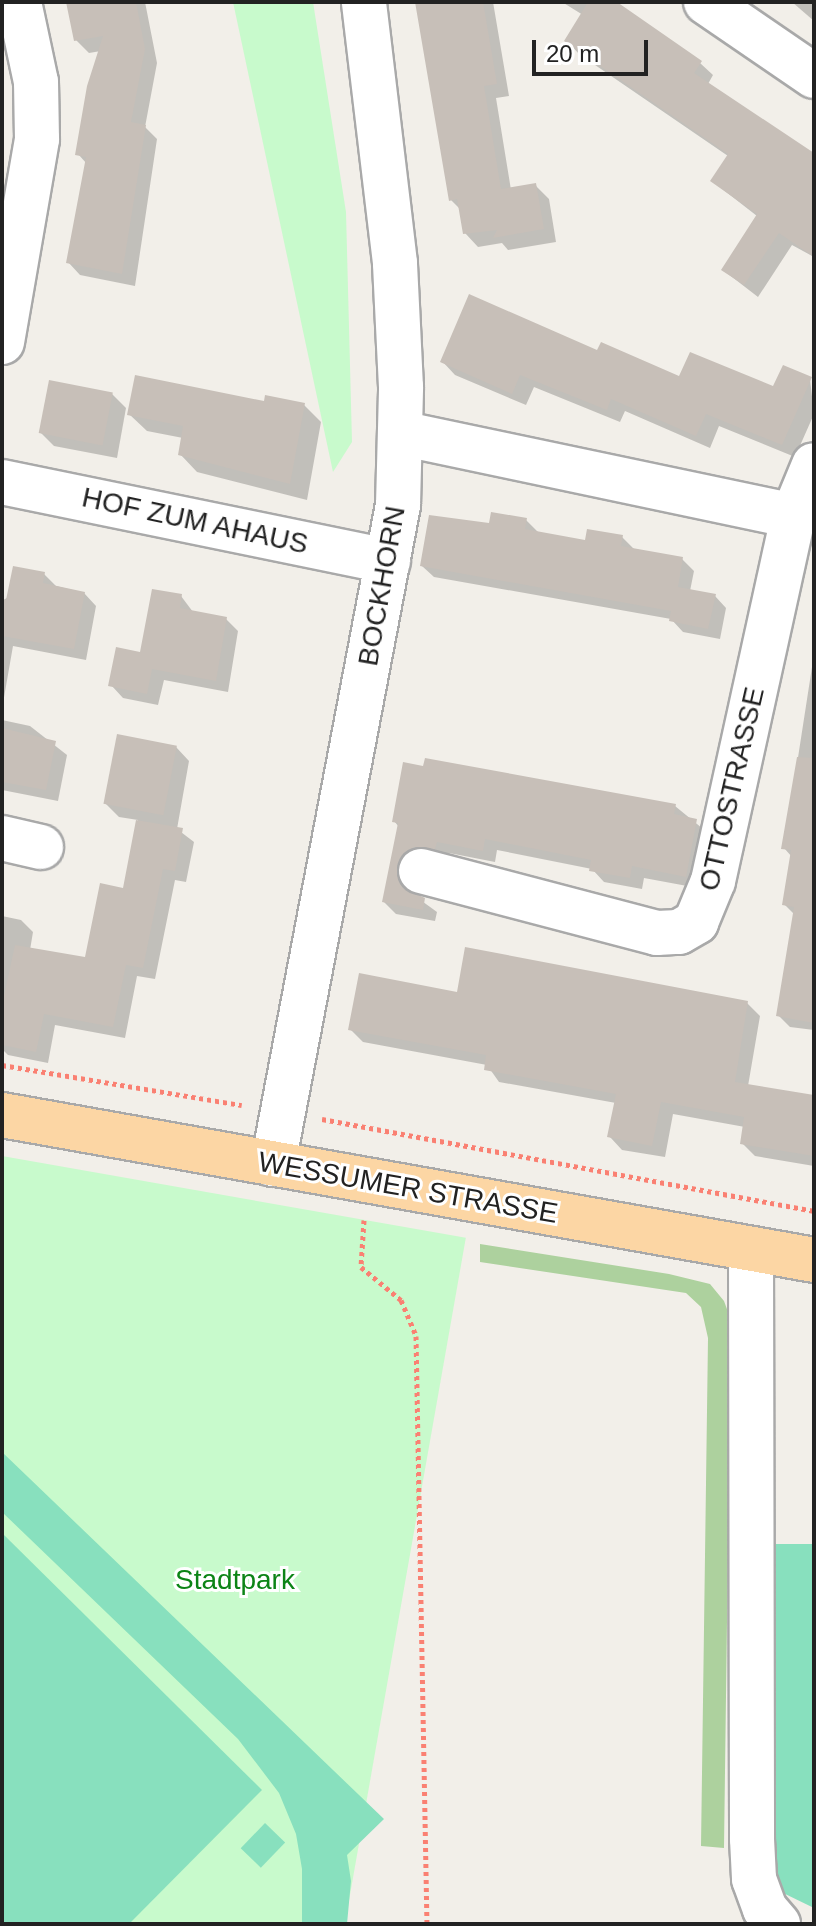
<!DOCTYPE html>
<style>
body{margin:0}
#map{position:relative;width:816px;height:1926px;overflow:hidden;background:#f2efe9;font-family:Arial,sans-serif}
div>[style]{position:absolute}
[style*='--x']{left:calc(var(--x)*1px);top:calc(var(--y)*1px);width:calc(var(--w)*1px);rotate:calc(var(--a)*1deg)}
.forest>*{inset:0;background:#add19e}
.park>*{inset:0;background:#c8facc;transform-origin:0 0}
.pitch>*{inset:0;background:#88e0be;transform-origin:0 0}
.shadow>*{inset:0;background:#0003}
.building>*{inset:0;background:#c7bfb8;transform-origin:0 0}
.path>*{height:5px;margin-top:-2.5px;transform-origin:0;background:repeating-linear-gradient(90deg,#fa8072 0 4px,transparent 0 8px)}
.roads{filter:drop-shadow(2px 0 #a9a9a9) drop-shadow(-2px 0 #a9a9a9) drop-shadow(0 2px #a9a9a9) drop-shadow(0 -2px #a9a9a9)}
.minor>*{height:44px;margin:-22px;padding:0 22px;transform-origin:22px;border-radius:22px;background:#fff}
.major>*{height:44px;margin:-22px;padding:0 22px;transform-origin:22px;border-radius:22px;background:#fcd6a4}
span{translate:-50% -50%;white-space:nowrap;text-align:center;line-height:1.15;-webkit-text-stroke:6px #fff;paint-order:stroke}
.street-label{font-size:28px;color:#222}
.park-label{font-size:28px;color:#0c8416}
.frame{position:absolute;inset:0;border:4px solid #222;pointer-events:none}
.scale{position:absolute;left:532px;top:40px;width:116px;height:36px;box-sizing:border-box;border:4px solid #222;border-top:0;padding-left:10px;font-size:24px;line-height:28px;white-space:nowrap;color:#222;-webkit-text-stroke:6px #fff;paint-order:stroke}
</style>
<div id="map">
<div class="forest">
<div style="clip-path:polygon(480px 1244px,669px 1274px,710px 1284px,724px 1301px,731px 1320px,724px 1848px,701px 1846px,708px 1338px,701px 1307px,686px 1293px,480px 1262px)"></div>
</div>
<div class="park">
<div style="clip-path:polygon(233px 2px,313px 2px,346px 212px,352px 442px,333px 472px)"></div>
<div style="left:2px;top:1156px;width:471px;height:768px;rotate:10deg"></div>
</div>
<div class="pitch">
<div style="clip-path:polygon(2px 1452px,384px 1819px,347px 1855px,351px 1881px,347px 1924px,302px 1924px,302px 1869px,296px 1834px,279px 1793px,238px 1739px,2px 1512px)"></div>
<div style="clip-path:polygon(2px 1533px,262px 1790px,129px 1924px,2px 1924px)"></div>
<div style="clip-path:polygon(769px 1544px,814px 1544px,814px 1908px,779px 1891px,770px 1868px)"></div>
<div style="left:265px;top:1823px;width:28px;height:35px;rotate:44deg"></div>
</div>
<div class="shadow">
<div style="clip-path:polygon(68px 2px,145px 2px,157px 63px,145px 127px,157px 139px,135px 286px,80px 275px,68px 262px,87px 164px,78px 154px,101px 51px,89px 53px,76px 40px)"></div>
<div style="clip-path:polygon(416px 2px,493px 2px,509px 96px,496px 98px,511px 190px,536px 186px,549px 199px,556px 242px,508px 250px,502px 243px,478px 247px,465px 233px,461px 210px,451px 200px)"></div>
<div style="clip-path:polygon(562px 2px,613px 2px,700px 63px,713px 75px,708px 84px,814px 177px,814px 257px,792px 245px,758px 297px,723px 270px,757px 216px,712px 181px,728px 156px,579px 54px,567px 41px,583px 15px)"></div>
<div style="clip-path:polygon(792px 2px,814px 2px,814px 21px)"></div>
<div style="clip-path:polygon(598px 353px,680px 379px,774px 389px,810px 379px,814px 414px,795px 457px,719px 426px,710px 448px,625px 411px,620px 422px,534px 387px,526px 405px,455px 375px,442px 361px)"></div>
<div style="clip-path:polygon(112px 394px,126px 408px,117px 458px,54px 446px,40px 432px)"></div>
<div style="clip-path:polygon(265px 404px,304px 405px,321px 422px,307px 500px,197px 472px,180px 454px,183px 438px,147px 431px,129px 414px)"></div>
<div style="clip-path:polygon(526px 520px,538px 532px,587px 543px,622px 537px,634px 549px,682px 559px,694px 571px,690px 591px,715px 596px,726px 608px,720px 639px,683px 632px,671px 619px,434px 577px,422px 566px,491px 525px)"></div>
<div style="clip-path:polygon(44px 574px,56px 586px,84px 593px,96px 606px,86px 660px,13px 646px,2px 709px,2px 601px)"></div>
<div style="clip-path:polygon(181px 596px,193px 612px,226px 619px,238px 631px,228px 692px,164px 680px,158px 705px,123px 698px,111px 685px,142px 654px)"></div>
<div style="clip-path:polygon(814px 654px,814px 1030px,790px 1027px,778px 1015px,795px 915px,784px 904px,792px 857px,784px 848px)"></div>
<div style="clip-path:polygon(2px 720px,30px 726px,67px 755px,58px 801px,2px 790px)"></div>
<div style="clip-path:polygon(176px 747px,189px 761px,177px 829px,194px 842px,186px 882px,175px 880px,155px 979px,137px 976px,125px 1038px,55px 1025px,48px 1063px,8px 1055px,2px 1049px,2px 916px,21px 920px,33px 932px,30px 950px,87px 960px,125px 890px,138px 820px,119px 817px,105px 803px)"></div>
<div style="clip-path:polygon(675px 806px,708px 833px,698px 888px,644px 878px,642px 889px,604px 882px,592px 869px,497px 850px,495px 862px,449px 853px,447px 860px,409px 876px,408px 891px,437px 912px,435px 921px,396px 914px,384px 902px,399px 827px,394px 821px)"></div>
<div style="clip-path:polygon(459px 994px,747px 1003px,760px 1016px,748px 1086px,814px 1097px,814px 1166px,755px 1156px,742px 1143px,745px 1127px,673px 1114px,665px 1157px,622px 1150px,610px 1137px,616px 1103px,499px 1082px,487px 1065px,363px 1042px,350px 1029px)"></div>
</div>
<div class="building">
<div style="clip-path:polygon(66px 2px,136px 2px,145px 49px,131px 122px,146px 125px,122px 274px,66px 263px,86px 157px,75px 155px,87px 86px,103px 36px,74px 41px)"></div>
<div style="clip-path:polygon(415px 2px,483px 2px,497px 84px,484px 86px,501px 189px,536px 183px,544px 229px,493px 238px,497px 230px,463px 234px,457px 199px,449px 201px)"></div>
<div style="clip-path:polygon(588px 2px,617px 2px,702px 61px,694px 73px,814px 153px,814px 257px,779px 233px,744px 285px,721px 270px,757px 214px,710px 181px,728px 154px,564px 41px)"></div>
<div style="clip-path:polygon(469px 294px,597px 350px,601px 342px,679px 376px,690px 352px,773px 386px,783px 365px,812px 377px,782px 445px,706px 414px,696px 436px,611px 399px,607px 410px,520px 375px,512px 394px,440px 362px)"></div>
<div style="clip-path:polygon(135px 375px,264px 401px,265px 395px,305px 403px,290px 484px,178px 455px,183px 426px,127px 415px)"></div>
<div style="left:49px;top:380px;width:65px;height:54px;rotate:11deg"></div>
<div style="clip-path:polygon(491px 512px,527px 518px,525px 529px,585px 540px,587px 529px,623px 535px,621px 546px,683px 557px,678px 587px,716px 594px,708px 629px,669px 621px,671px 611px,420px 566px,429px 515px,489px 523px)"></div>
<div style="clip-path:polygon(13px 566px,45px 572px,43px 583px,85px 592px,74px 649px,2px 636px,2px 599px,6px 600px)"></div>
<div style="clip-path:polygon(152px 589px,182px 594px,180px 608px,227px 617px,216px 681px,152px 669px,147px 694px,108px 686px,116px 647px,140px 652px)"></div>
<div style="clip-path:polygon(2px 728px,56px 741px,46px 790px,2px 782px)"></div>
<div style="left:117px;top:734px;width:61px;height:71px;rotate:11deg"></div>
<div style="clip-path:polygon(797px 757px,814px 758px,814px 1023px,776px 1016px,794px 907px,782px 905px,791px 850px,781px 849px)"></div>
<div style="clip-path:polygon(425px 758px,676px 804px,674px 814px,697px 819px,686px 877px,632px 866px,630px 878px,589px 871px,591px 860px,485px 839px,483px 851px,437px 842px,435px 849px,414px 847px,397px 865px,403px 888px,425px 898px,423px 910px,382px 902px,398px 823px,392px 822px,403px 762px,423px 766px)"></div>
<div style="clip-path:polygon(136px 820px,183px 828px,175px 871px,163px 869px,143px 968px,126px 965px,113px 1027px,44px 1014px,36px 1052px,2px 1045px,2px 1005px,15px 945px,85px 957px,100px 883px,123px 888px)"></div>
<div style="clip-path:polygon(465px 947px,748px 1001px,735px 1082px,814px 1095px,814px 1156px,740px 1144px,744px 1117px,661px 1102px,652px 1146px,607px 1137px,616px 1094px,484px 1070px,486px 1055px,348px 1030px,359px 973px,457px 992px)"></div>
</div>
<div class="path">
<div style="--x:2;--y:1065;--w:243;--a:9.5"></div>
<div style="--x:322;--y:1119;--w:501;--a:10.59"></div>
<div style="--x:364;--y:1220;--w:47;--a:93.7"></div>
<div style="--x:361;--y:1267;--w:52;--a:39.5"></div>
<div style="--x:401;--y:1300;--w:39;--a:67"></div>
<div style="--x:416;--y:1336;--w:588;--a:88.93"></div>
</div>
<div class="roads">
<div class="minor">
<div style="--x:706;--y:2;--w:131;--a:34.4"></div>
<div style="--x:2;--y:342;--w:206;--a:-80.2"></div>
<div style="--x:37;--y:139;--w:57;--a:-91"></div>
<div style="--x:36;--y:82;--w:82;--a:-102"></div>
<div style="--x:400;--y:433;--w:402;--a:11.9"></div>
<div style="--x:793;--y:516;--w:55;--a:-67.6"></div>
<div style="--x:2;--y:482;--w:394;--a:11.6"></div>
<div style="--x:2;--y:838;--w:40;--a:13"></div>
<div style="--x:421;--y:871;--w:244;--a:14.7"></div>
<div style="--x:657;--y:933;--w:22;--a:-3"></div>
<div style="--x:679;--y:932;--w:20;--a:-30"></div>
<div style="--x:696;--y:922;--w:44;--a:-67.5"></div>
<div style="--x:713;--y:881;--w:374;--a:-77.6"></div>
<div style="--x:273;--y:1164;--w:671;--a:-79.26"></div>
<div style="--x:398;--y:505;--w:118;--a:-88.5"></div>
<div style="--x:401;--y:387;--w:124;--a:-92.8"></div>
<div style="--x:395;--y:263;--w:263;--a:-96.8"></div>
<div style="--x:751;--y:1249;--w:590;--a:89.9"></div>
<div style="--x:752;--y:1839;--w:40;--a:87.1"></div>
<div style="--x:754;--y:1879;--w:32;--a:70"></div>
<div style="--x:765;--y:1909;--w:20;--a:49"></div>
</div>
<div class="major">
<div style="--x:2;--y:1115;--w:825;--a:10.12"></div>
</div>
</div>
<div class="street-label">
<span style="left:195px;top:521px;rotate:12deg">HOF ZUM AHAUS</span>
<span style="left:382px;top:586px;rotate:-80deg">BOCKHORN</span>
<span style="left:732px;top:789px;rotate:-77deg">OTTOSTRASSE</span>
<span style="left:408px;top:1188px;rotate:10deg">WESSUMER STRASSE</span>
</div>
<div class="park-label">
<span style="left:235px;top:1580px">Stadtpark</span>
</div>
<div class="frame"></div>
<div class="scale">20 m</div>
</div>
